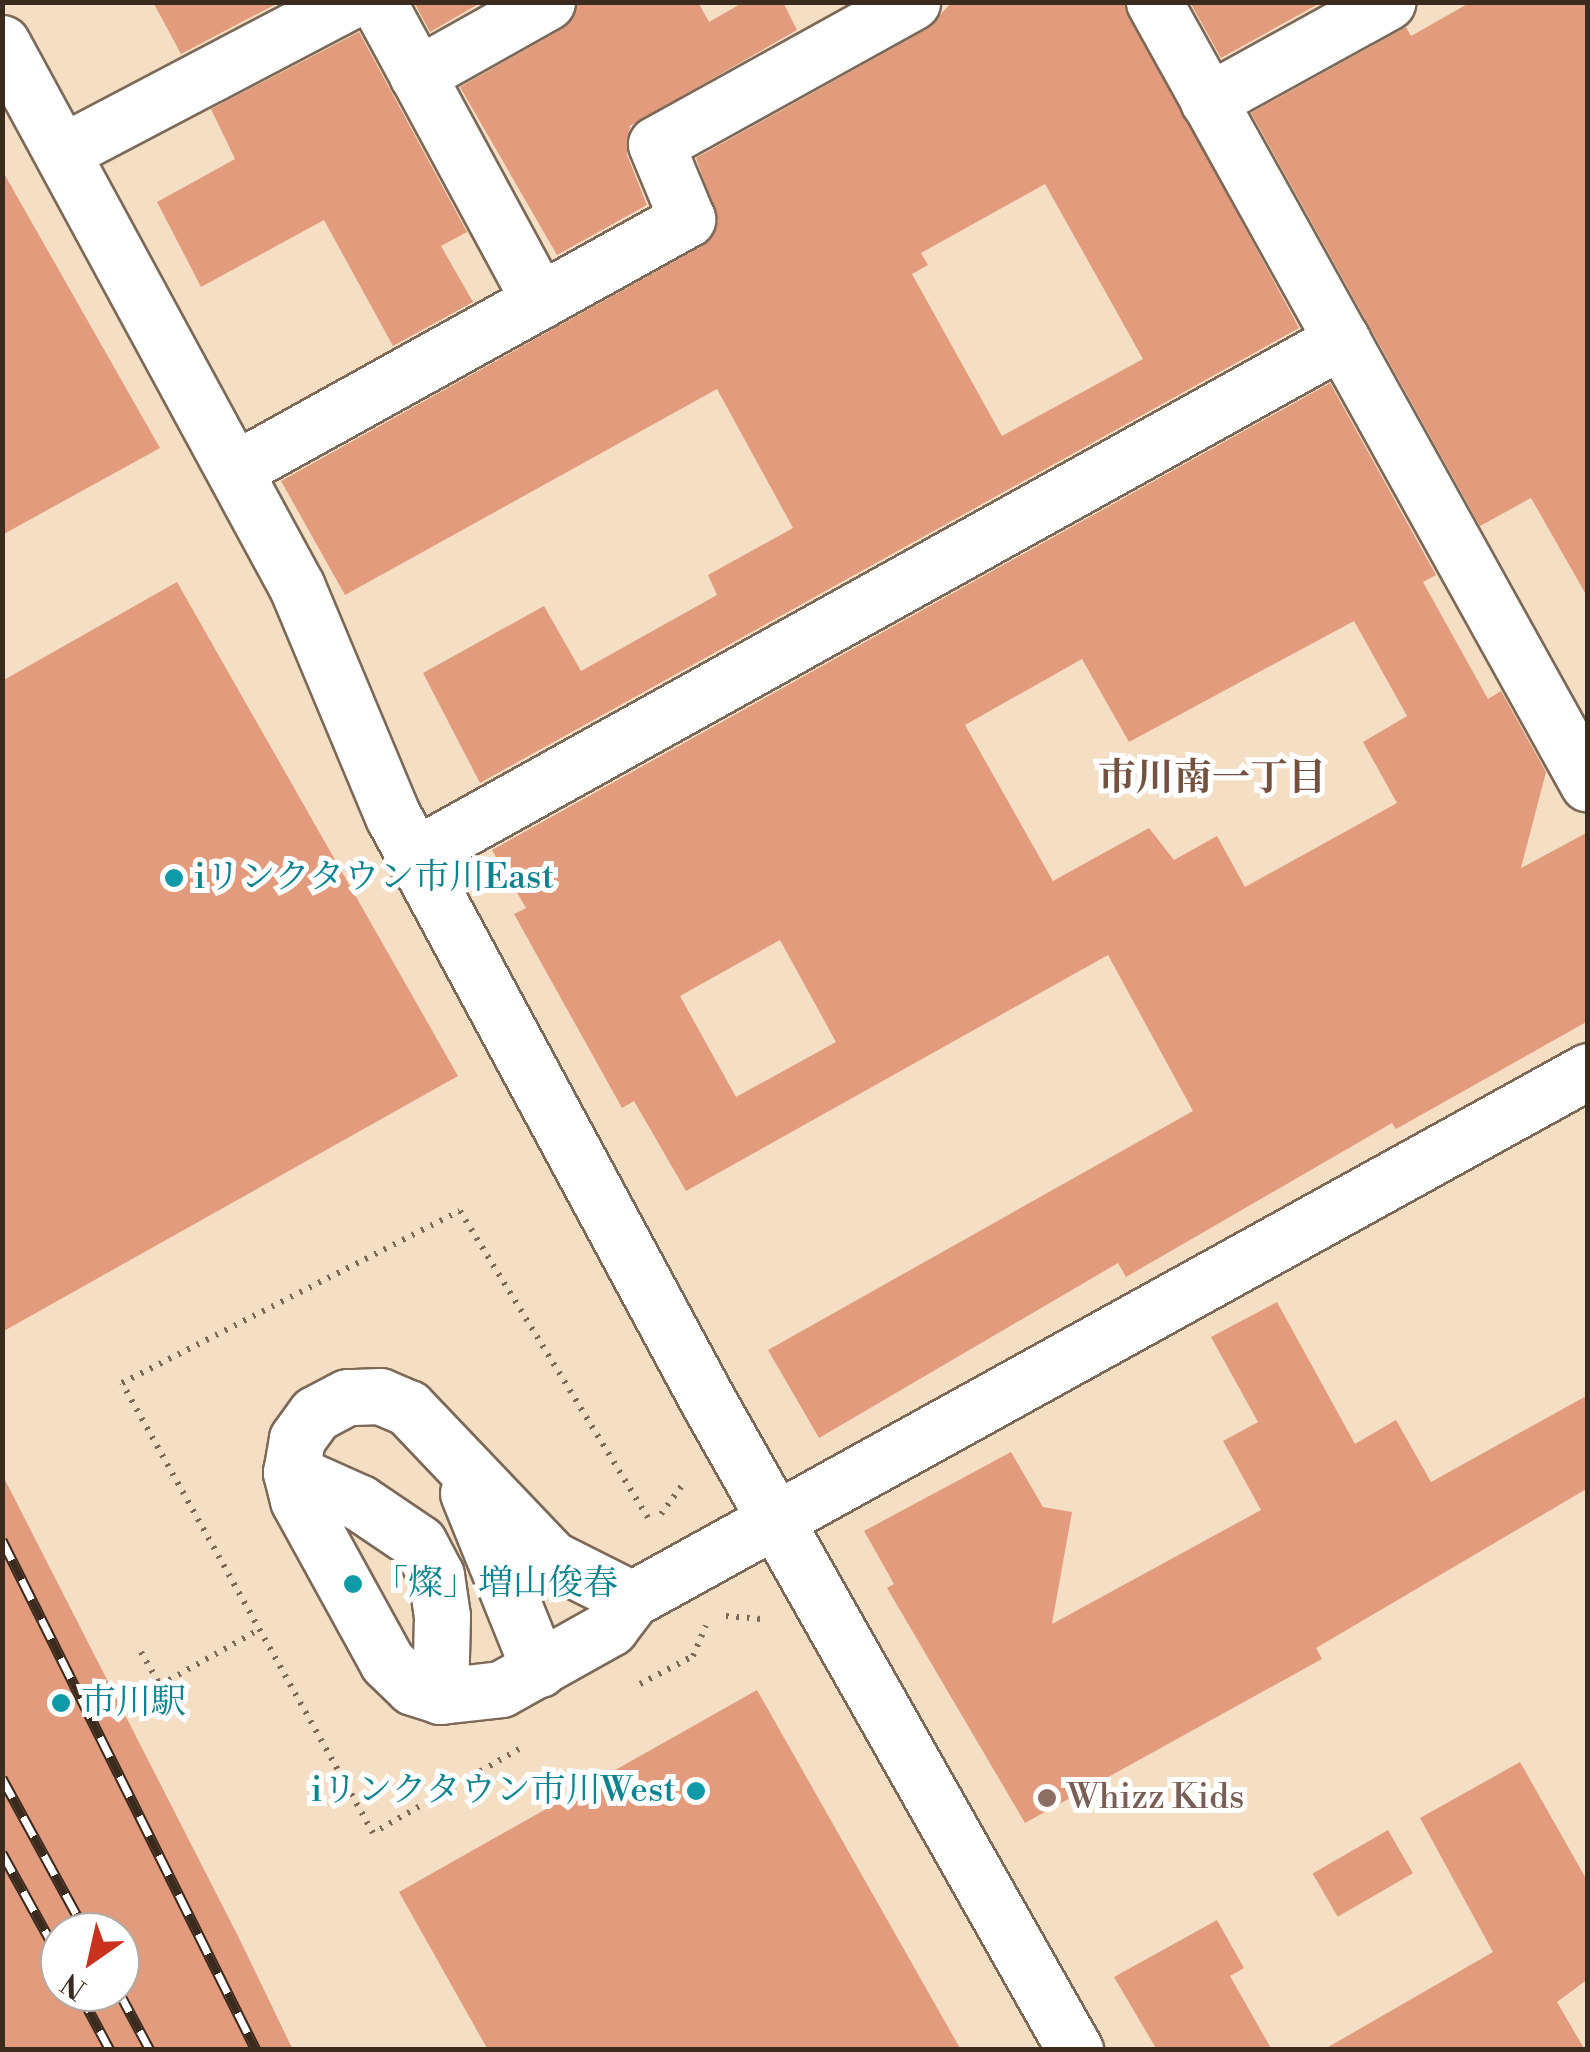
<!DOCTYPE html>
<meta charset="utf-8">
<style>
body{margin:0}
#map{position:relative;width:1590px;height:2052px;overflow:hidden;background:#f5dfc4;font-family:"Libre Bodoni","Noto Serif JP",serif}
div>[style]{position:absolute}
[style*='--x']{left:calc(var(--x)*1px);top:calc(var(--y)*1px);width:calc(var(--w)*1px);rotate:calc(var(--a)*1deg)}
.building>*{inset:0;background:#e29c7d;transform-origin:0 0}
.path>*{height:6px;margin-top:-3px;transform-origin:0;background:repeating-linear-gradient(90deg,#7c6958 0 2.5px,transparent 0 10.5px)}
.roads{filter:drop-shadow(2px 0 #7c6958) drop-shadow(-2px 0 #7c6958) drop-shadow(0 2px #7c6958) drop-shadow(0 -2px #7c6958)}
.minor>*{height:55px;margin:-27.5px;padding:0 27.5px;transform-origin:27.5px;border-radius:27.5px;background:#fff}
.rail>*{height:11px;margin-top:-5.5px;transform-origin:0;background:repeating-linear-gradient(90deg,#fff 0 22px,#3b2a1e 0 44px);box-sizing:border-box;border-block:2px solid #3b2a1e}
.dots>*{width:28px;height:28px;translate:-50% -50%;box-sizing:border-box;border:5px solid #fff;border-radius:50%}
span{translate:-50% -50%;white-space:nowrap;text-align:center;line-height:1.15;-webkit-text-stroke:10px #fff;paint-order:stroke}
.culture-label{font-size:35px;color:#0d838f}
.left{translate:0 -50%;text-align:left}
.right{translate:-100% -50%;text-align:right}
.education-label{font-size:35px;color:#785e54}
.neighbourhood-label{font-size:38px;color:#75523f;font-weight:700}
.frame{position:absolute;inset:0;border:5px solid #3b2a1e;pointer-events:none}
.north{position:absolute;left:40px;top:1912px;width:100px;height:100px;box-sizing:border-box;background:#fff;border:2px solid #b1aaa5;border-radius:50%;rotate:214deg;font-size:28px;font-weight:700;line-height:40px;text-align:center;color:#3b2a1e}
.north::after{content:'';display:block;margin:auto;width:35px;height:45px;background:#c8321e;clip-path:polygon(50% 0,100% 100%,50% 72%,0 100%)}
</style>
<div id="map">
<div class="building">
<div style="clip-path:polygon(153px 2px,280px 2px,181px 54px)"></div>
<div style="clip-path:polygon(414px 2px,482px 2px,430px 32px)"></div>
<div style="clip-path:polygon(578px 2px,698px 2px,709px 22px,744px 2px,783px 2px,797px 30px,630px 126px,627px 155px,647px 205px,557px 255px,460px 87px,562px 29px)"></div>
<div style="clip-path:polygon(evenodd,952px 2px,1123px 2px,1299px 328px,480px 783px,423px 673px,544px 606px,581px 671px,717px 595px,708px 575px,793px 528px,717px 389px,345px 595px,281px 481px,702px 246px,718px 221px,696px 158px,927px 29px,952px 2px,1045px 184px,1143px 359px,1002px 436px,912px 274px,928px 265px,921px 253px,1045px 184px)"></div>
<div style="clip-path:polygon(1190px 2px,1322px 2px,1221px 58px)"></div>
<div style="clip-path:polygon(1471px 2px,1588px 2px,1588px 598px,1531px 498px,1480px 526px,1251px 113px,1406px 27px,1411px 36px)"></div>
<div style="clip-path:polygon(359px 32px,467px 232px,441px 246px,473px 302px,393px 346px,324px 220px,201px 287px,157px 202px,235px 159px,211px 109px)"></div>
<div style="clip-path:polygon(2px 170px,160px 448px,2px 535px)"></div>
<div style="clip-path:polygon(evenodd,1330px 383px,1436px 575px,1423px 582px,1488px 699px,1501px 691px,1546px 772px,1521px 868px,1588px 832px,1588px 1021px,1396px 1129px,1392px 1123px,1126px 1277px,1118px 1263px,819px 1438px,768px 1350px,1193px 1111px,1108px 955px,686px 1191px,634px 1101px,622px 1108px,514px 914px,526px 908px,492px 850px,1330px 383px,1354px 621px,1407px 716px,1363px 742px,1397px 803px,1245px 887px,1217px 836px,1174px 860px,1149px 828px,1053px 881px,965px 725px,1082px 659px,1129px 742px,1354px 621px,1330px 383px,780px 940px,836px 1042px,736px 1097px,680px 996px,780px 940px)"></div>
<div style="clip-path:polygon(177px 582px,458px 1076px,2px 1332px,2px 681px)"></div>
<div style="clip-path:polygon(1277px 1302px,1355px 1444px,1396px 1420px,1431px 1482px,1588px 1395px,1588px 1488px,1316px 1648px,1322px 1659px,1025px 1823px,887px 1588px,894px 1584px,864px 1531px,1011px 1452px,1043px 1507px,1072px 1512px,1052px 1624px,1261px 1510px,1223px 1441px,1258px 1422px,1211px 1337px)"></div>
<div style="clip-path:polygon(evenodd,2px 1474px,240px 1940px,293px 2050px,2px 2050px,2px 1474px,60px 1932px,120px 1932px,120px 1992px,60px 1992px,60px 1932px)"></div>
<div style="clip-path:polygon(757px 1690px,961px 2050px,488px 2050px,399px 1892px)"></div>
<div style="clip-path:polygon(1520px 1762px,1588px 1882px,1588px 1979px,1557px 2002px,1585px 2050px,1323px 2050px,1493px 1952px,1420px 1818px)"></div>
<div style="left:1388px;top:1830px;width:50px;height:87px;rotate:60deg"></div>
<div style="clip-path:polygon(1217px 1920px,1244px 1968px,1230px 1976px,1272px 2050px,1157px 2050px,1114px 1977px)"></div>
</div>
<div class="path">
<div style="--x:661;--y:1514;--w:42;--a:-53.7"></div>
<div style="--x:726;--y:1616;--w:38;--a:5"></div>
<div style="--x:141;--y:1652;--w:38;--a:60"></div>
<div style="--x:160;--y:1685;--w:115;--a:-29.2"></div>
<div style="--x:640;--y:1684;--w:60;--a:-27.8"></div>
<div style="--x:693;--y:1656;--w:33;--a:-67"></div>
<div style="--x:519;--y:1749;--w:168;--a:150.1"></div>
<div style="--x:373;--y:1833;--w:515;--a:-119.15"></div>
<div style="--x:122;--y:1383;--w:379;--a:-27"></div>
<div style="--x:460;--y:1211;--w:366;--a:58.5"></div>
</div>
<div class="roads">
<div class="minor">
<div style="--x:378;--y:2;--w:340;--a:61.6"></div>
<div style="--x:1154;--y:2;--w:894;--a:60.97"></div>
<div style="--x:2;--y:43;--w:619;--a:61.53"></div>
<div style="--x:297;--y:587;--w:248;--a:67.3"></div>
<div style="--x:393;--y:816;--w:664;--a:61.7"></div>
<div style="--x:708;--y:1401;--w:746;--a:60.51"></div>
<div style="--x:417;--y:75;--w:149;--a:-29.3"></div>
<div style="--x:1208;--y:101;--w:205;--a:-28.9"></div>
<div style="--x:62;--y:152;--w:323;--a:-27.7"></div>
<div style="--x:236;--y:469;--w:516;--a:-29"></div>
<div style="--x:687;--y:219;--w:81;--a:-112.5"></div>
<div style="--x:656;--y:144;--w:293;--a:-29"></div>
<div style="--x:414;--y:856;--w:1062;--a:-29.08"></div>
<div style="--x:291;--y:1472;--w:76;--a:24.2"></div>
<div style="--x:360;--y:1503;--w:71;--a:34.1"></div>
<div style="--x:419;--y:1543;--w:36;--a:62"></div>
<div style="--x:436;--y:1575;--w:41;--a:81.7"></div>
<div style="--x:442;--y:1616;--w:80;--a:91.4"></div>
<div style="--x:468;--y:1493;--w:190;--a:68"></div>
<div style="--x:632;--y:1599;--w:89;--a:-153.4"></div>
<div style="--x:552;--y:1559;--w:209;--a:-133.6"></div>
<div style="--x:408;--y:1408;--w:30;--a:-157"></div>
<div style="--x:380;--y:1396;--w:33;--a:178"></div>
<div style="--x:347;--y:1397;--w:36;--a:152"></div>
<div style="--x:315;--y:1414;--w:31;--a:126"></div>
<div style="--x:297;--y:1439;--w:34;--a:100"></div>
<div style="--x:291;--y:1472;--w:29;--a:76"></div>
<div style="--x:298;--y:1500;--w:185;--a:61.2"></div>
<div style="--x:387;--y:1662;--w:36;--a:44"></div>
<div style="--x:413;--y:1687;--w:28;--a:18"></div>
<div style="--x:440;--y:1696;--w:61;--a:-6.5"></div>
<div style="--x:501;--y:1689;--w:125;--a:-29.2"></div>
<div style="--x:610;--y:1628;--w:36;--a:-53"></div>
<div style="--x:632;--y:1599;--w:1092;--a:-28.91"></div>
</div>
</div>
<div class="rail">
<div style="--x:2;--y:1540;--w:570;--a:63.52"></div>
<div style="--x:2;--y:1778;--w:175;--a:61.4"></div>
<div style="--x:2;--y:1853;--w:120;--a:61.1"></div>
<div style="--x:79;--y:1992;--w:66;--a:61.9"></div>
<div style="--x:119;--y:1992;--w:66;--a:61.9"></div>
</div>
<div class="dots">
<div style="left:174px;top:878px;background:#0f9aa8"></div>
<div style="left:353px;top:1584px;background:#0f9aa8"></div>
<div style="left:61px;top:1703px;background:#0f9aa8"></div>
<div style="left:696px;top:1791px;background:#0f9aa8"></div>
<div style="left:1047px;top:1798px;background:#8d6e63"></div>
</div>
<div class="culture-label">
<span class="left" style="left:194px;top:878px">iリンクタウン市川East</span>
<span class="left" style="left:373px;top:1584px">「燦」増山俊春</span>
<span class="left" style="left:81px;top:1703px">市川駅</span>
<span class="right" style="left:676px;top:1791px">iリンクタウン市川West</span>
</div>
<div class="education-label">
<span class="left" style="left:1067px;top:1798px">Whizz Kids</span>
</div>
<div class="neighbourhood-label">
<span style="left:1212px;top:779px">市川南一丁目</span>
</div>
<div class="frame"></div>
<div class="north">N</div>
</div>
